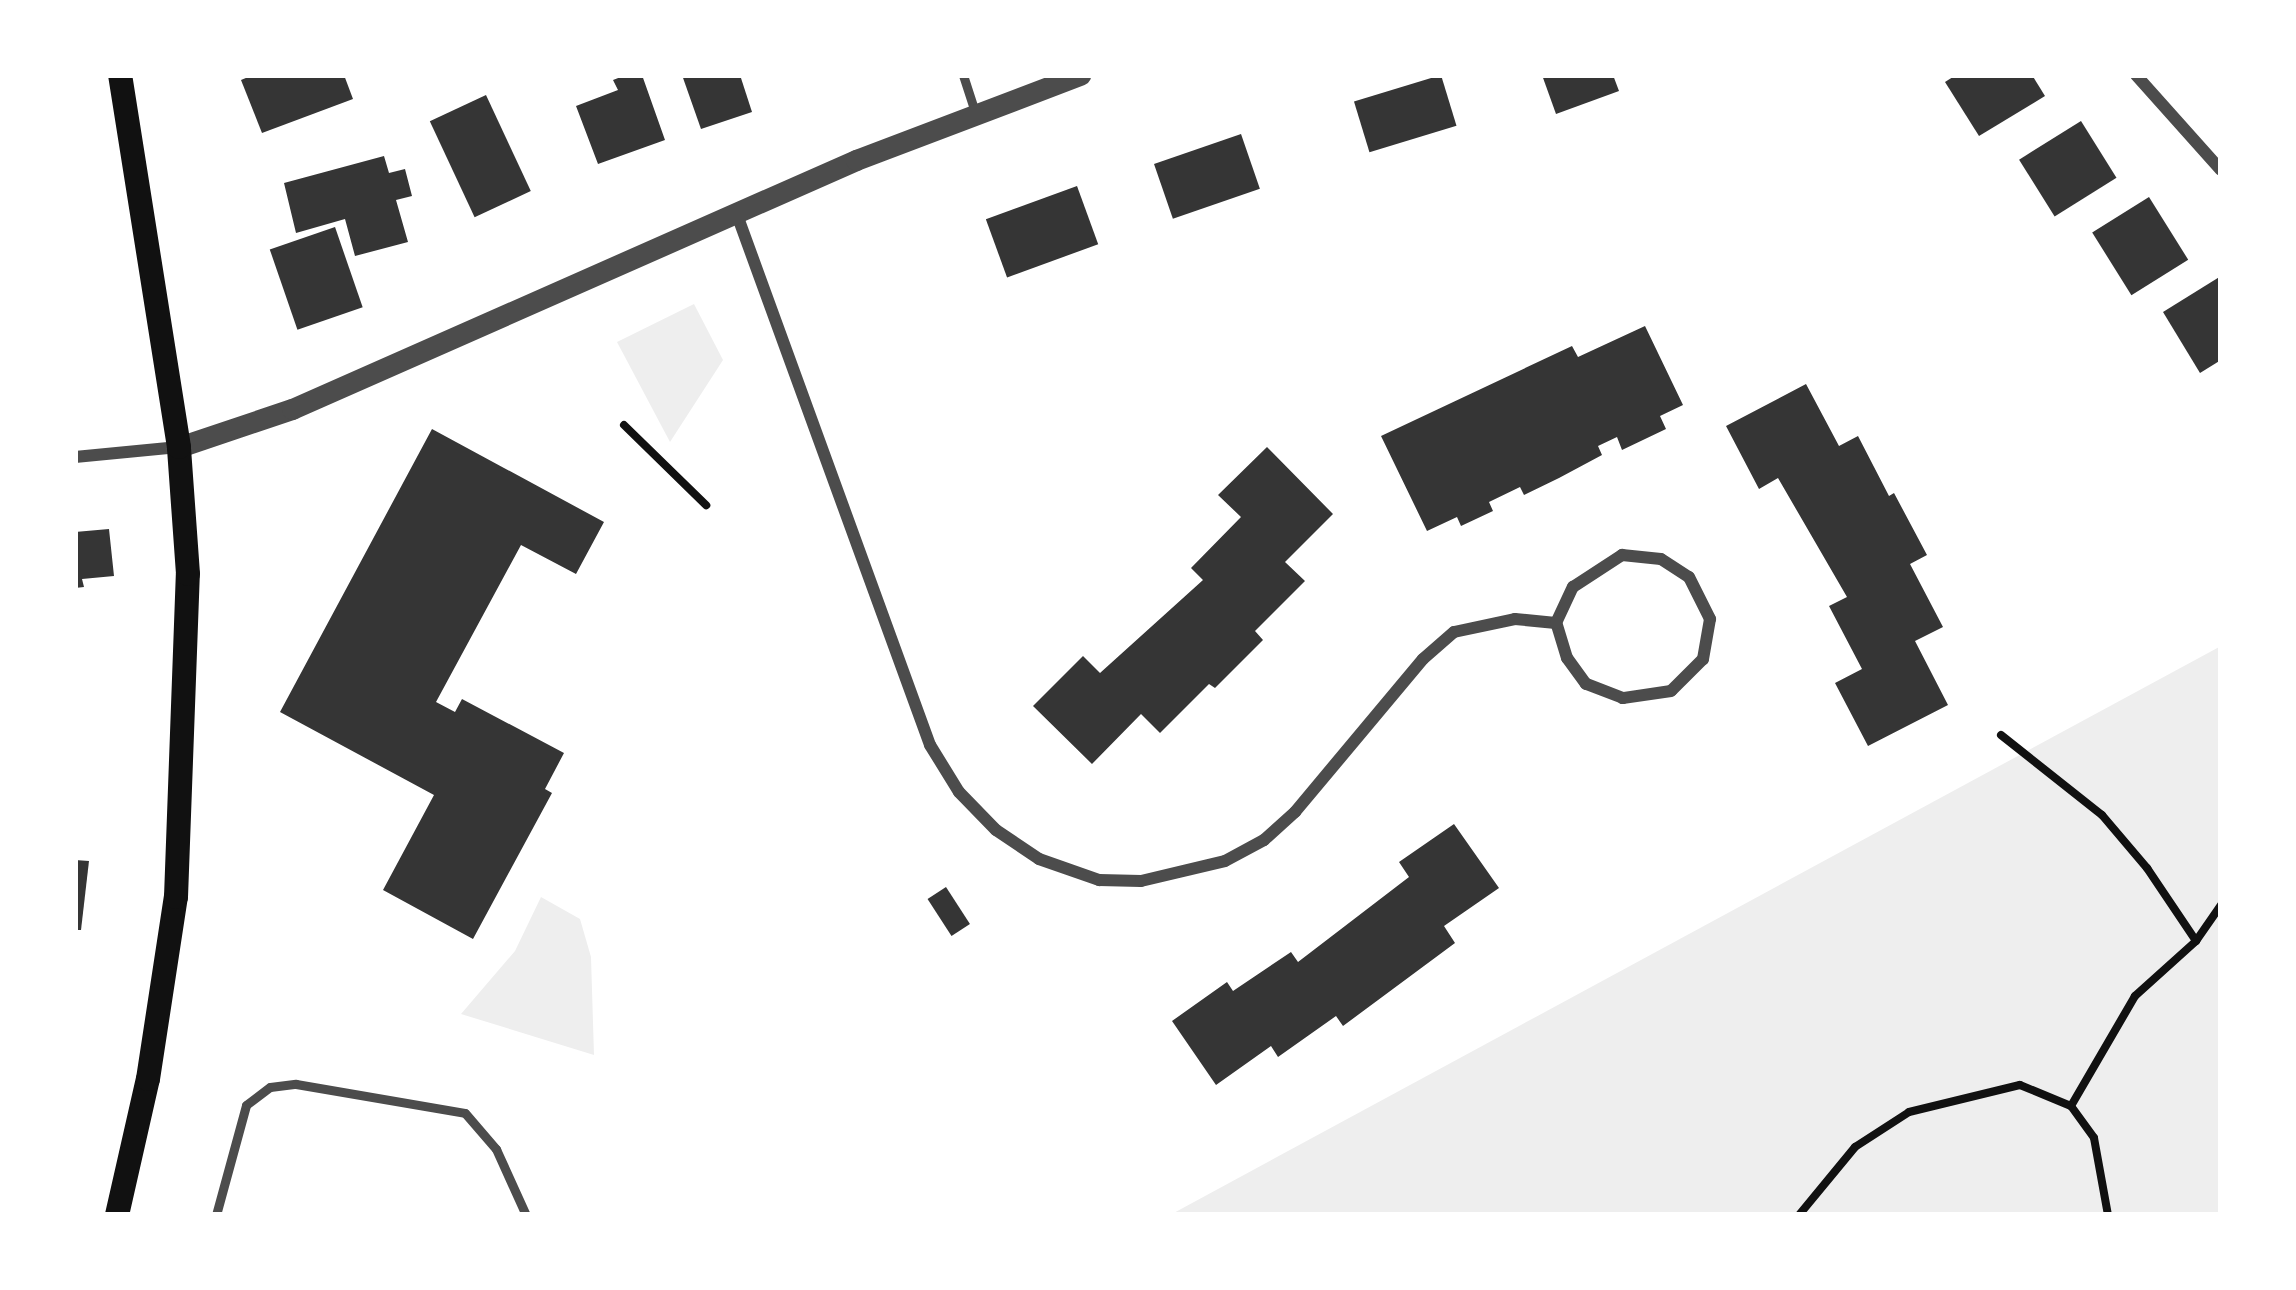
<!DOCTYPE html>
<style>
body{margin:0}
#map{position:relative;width:2296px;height:1290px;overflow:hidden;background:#fff;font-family:"PT Sans Narrow",sans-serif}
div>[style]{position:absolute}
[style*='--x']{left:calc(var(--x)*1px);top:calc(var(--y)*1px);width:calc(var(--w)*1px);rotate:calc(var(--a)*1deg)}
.green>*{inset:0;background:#eee}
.building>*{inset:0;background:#353535;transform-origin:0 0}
.path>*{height:8px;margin:-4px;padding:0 4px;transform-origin:4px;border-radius:4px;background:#111}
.service>*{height:9px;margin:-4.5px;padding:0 4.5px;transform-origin:4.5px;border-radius:4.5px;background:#4c4c4c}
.minor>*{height:12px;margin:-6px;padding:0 6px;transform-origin:6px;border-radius:6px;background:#4c4c4c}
.tertiary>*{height:21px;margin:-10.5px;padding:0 10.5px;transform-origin:10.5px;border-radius:10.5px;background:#4c4c4c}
.secondary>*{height:24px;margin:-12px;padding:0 12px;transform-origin:12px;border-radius:12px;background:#111}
span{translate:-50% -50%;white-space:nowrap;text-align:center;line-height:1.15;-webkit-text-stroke:12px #fff;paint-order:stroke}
.frame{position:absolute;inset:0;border:78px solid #fff;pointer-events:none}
</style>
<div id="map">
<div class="green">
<div style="clip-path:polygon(694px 304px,723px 360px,670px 442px,617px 342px)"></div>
<div style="clip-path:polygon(2221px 646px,2221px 1215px,1170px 1215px)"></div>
<div style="clip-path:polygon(541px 897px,580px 919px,591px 957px,594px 1055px,461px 1014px,515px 951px)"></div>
</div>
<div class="building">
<div style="clip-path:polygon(253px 75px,344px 75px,353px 99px,262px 133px,241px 80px)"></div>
<div style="clip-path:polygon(626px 75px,642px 75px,665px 140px,598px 164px,576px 106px,618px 90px,613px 80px)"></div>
<div style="clip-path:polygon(682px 75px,740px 75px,752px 112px,701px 129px)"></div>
<div style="left:1441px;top:75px;width:53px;height:91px;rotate:73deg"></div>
<div style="clip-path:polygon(1542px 75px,1613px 75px,1619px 91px,1556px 114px)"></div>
<div style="clip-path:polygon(1956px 75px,2032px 75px,2045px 96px,1979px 136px,1945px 82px)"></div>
<div style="left:486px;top:95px;width:106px;height:62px;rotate:65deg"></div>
<div style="left:2081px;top:121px;width:67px;height:73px;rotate:58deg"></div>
<div style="left:1241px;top:134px;width:58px;height:92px;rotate:71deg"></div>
<div style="clip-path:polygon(384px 156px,389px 173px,405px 169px,412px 196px,396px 200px,408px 242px,355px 256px,345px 219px,296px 233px,284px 183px)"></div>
<div style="left:1077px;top:186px;width:62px;height:97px;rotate:70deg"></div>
<div style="left:2149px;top:197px;width:74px;height:67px;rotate:58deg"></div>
<div style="left:335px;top:227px;width:85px;height:69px;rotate:71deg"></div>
<div style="clip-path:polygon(2221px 276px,2221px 360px,2200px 373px,2163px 312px)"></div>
<div style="clip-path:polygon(1645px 326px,1683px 405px,1660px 416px,1666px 429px,1622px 450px,1617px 437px,1598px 446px,1602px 455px,1559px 478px,1524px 495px,1520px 487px,1489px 502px,1493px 511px,1461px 526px,1457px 517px,1427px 531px,1381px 436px,1572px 346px,1578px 357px)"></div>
<div style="clip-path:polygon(1806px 384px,1839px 446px,1858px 436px,1889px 496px,1894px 493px,1927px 555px,1910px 564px,1943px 627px,1915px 641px,1948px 705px,1868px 746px,1835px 683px,1862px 669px,1829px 606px,1847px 597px,1778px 478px,1759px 489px,1726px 426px)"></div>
<div style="clip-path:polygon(432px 429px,604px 522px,576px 574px,521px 545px,436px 702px,455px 712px,462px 699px,564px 753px,545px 789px,552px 793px,473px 939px,383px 890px,434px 795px,280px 712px)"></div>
<div style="clip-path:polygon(1267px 447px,1333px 514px,1285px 562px,1305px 581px,1255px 631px,1263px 640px,1215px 688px,1209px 684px,1160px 733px,1141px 714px,1092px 764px,1033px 706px,1083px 656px,1100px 673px,1203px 580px,1191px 568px,1241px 517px,1218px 495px)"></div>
<div style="clip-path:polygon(109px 529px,114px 576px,82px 579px,84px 587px,75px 588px,75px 532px)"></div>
<div style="clip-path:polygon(1454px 824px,1499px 888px,1444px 926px,1455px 943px,1343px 1026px,1336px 1016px,1278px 1057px,1271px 1046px,1216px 1085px,1172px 1021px,1227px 982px,1233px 991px,1291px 952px,1298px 962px,1409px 877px,1399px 862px)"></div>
<div style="clip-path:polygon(75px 860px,89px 861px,81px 930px,75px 930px)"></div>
<div style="left:946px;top:887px;width:44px;height:22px;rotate:57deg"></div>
</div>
<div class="path">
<div style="--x:624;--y:425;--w:115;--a:44.3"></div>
<div style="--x:2001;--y:735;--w:129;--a:38.4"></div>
<div style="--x:2102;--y:815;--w:70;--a:49.7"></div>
<div style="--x:2147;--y:868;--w:88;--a:56.1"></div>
<div style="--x:2071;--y:1106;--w:127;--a:-59.8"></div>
<div style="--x:2135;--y:996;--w:82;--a:-42"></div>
<div style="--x:2196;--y:941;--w:44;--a:-55.2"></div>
<div style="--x:2071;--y:1106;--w:39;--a:54"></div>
<div style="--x:2094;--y:1138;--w:78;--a:79.7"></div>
<div style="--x:1799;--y:1215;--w:88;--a:-50.5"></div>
<div style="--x:1855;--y:1147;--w:64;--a:-32.9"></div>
<div style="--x:1909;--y:1112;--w:114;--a:-13.7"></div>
<div style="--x:2020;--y:1085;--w:55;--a:22.4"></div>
</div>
<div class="service">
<div style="--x:963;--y:75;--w:39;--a:72"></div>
<div style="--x:216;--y:1215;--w:114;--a:-74.7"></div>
<div style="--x:246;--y:1105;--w:30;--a:-37"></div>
<div style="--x:270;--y:1087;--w:26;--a:-7"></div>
<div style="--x:296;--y:1084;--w:171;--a:9.7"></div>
<div style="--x:465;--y:1113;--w:48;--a:49.3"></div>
<div style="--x:496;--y:1149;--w:72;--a:65.6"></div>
</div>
<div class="minor">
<div style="--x:2136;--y:75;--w:127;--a:48.2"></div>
<div style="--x:736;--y:212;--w:567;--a:70"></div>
<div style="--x:930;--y:745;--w:55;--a:58.3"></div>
<div style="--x:959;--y:792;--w:53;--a:45.8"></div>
<div style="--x:996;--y:830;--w:52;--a:34"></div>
<div style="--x:1039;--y:859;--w:64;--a:19.3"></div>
<div style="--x:1099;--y:880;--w:42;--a:1.4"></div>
<div style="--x:1141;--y:881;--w:86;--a:-13.4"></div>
<div style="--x:1225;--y:861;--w:44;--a:-28.3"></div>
<div style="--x:1264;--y:840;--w:42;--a:-42.1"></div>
<div style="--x:1295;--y:812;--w:199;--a:-50.1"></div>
<div style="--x:1423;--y:659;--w:41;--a:-41.1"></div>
<div style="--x:1454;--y:632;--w:62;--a:-12"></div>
<div style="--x:1515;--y:619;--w:41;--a:5.6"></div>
<div style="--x:75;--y:457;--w:104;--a:-5.5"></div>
<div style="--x:1622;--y:555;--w:39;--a:6"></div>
<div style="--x:1661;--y:559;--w:33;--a:33"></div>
<div style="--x:1689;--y:577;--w:47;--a:63.4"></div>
<div style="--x:1710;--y:619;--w:41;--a:99.9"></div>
<div style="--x:1703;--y:659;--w:45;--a:135"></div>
<div style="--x:1671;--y:691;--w:49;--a:171.7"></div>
<div style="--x:1623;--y:698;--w:40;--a:-159"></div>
<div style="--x:1586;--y:684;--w:32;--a:-126"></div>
<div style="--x:1567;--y:658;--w:37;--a:-107"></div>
<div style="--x:1556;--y:623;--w:40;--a:-65"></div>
<div style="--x:1573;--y:587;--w:59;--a:-33.1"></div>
</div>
<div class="tertiary">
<div style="--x:179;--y:447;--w:119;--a:-18.6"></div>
<div style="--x:292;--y:409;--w:617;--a:-23.82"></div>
<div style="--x:856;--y:160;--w:240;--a:-20.8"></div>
</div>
<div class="secondary">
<div style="--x:117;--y:1215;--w:139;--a:-77.2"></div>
<div style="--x:148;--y:1079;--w:184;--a:-81.3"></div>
<div style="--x:176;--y:897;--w:323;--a:-87.9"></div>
<div style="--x:188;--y:574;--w:127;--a:-94.1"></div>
<div style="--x:179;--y:447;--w:377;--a:-99"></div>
</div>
<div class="frame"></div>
</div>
